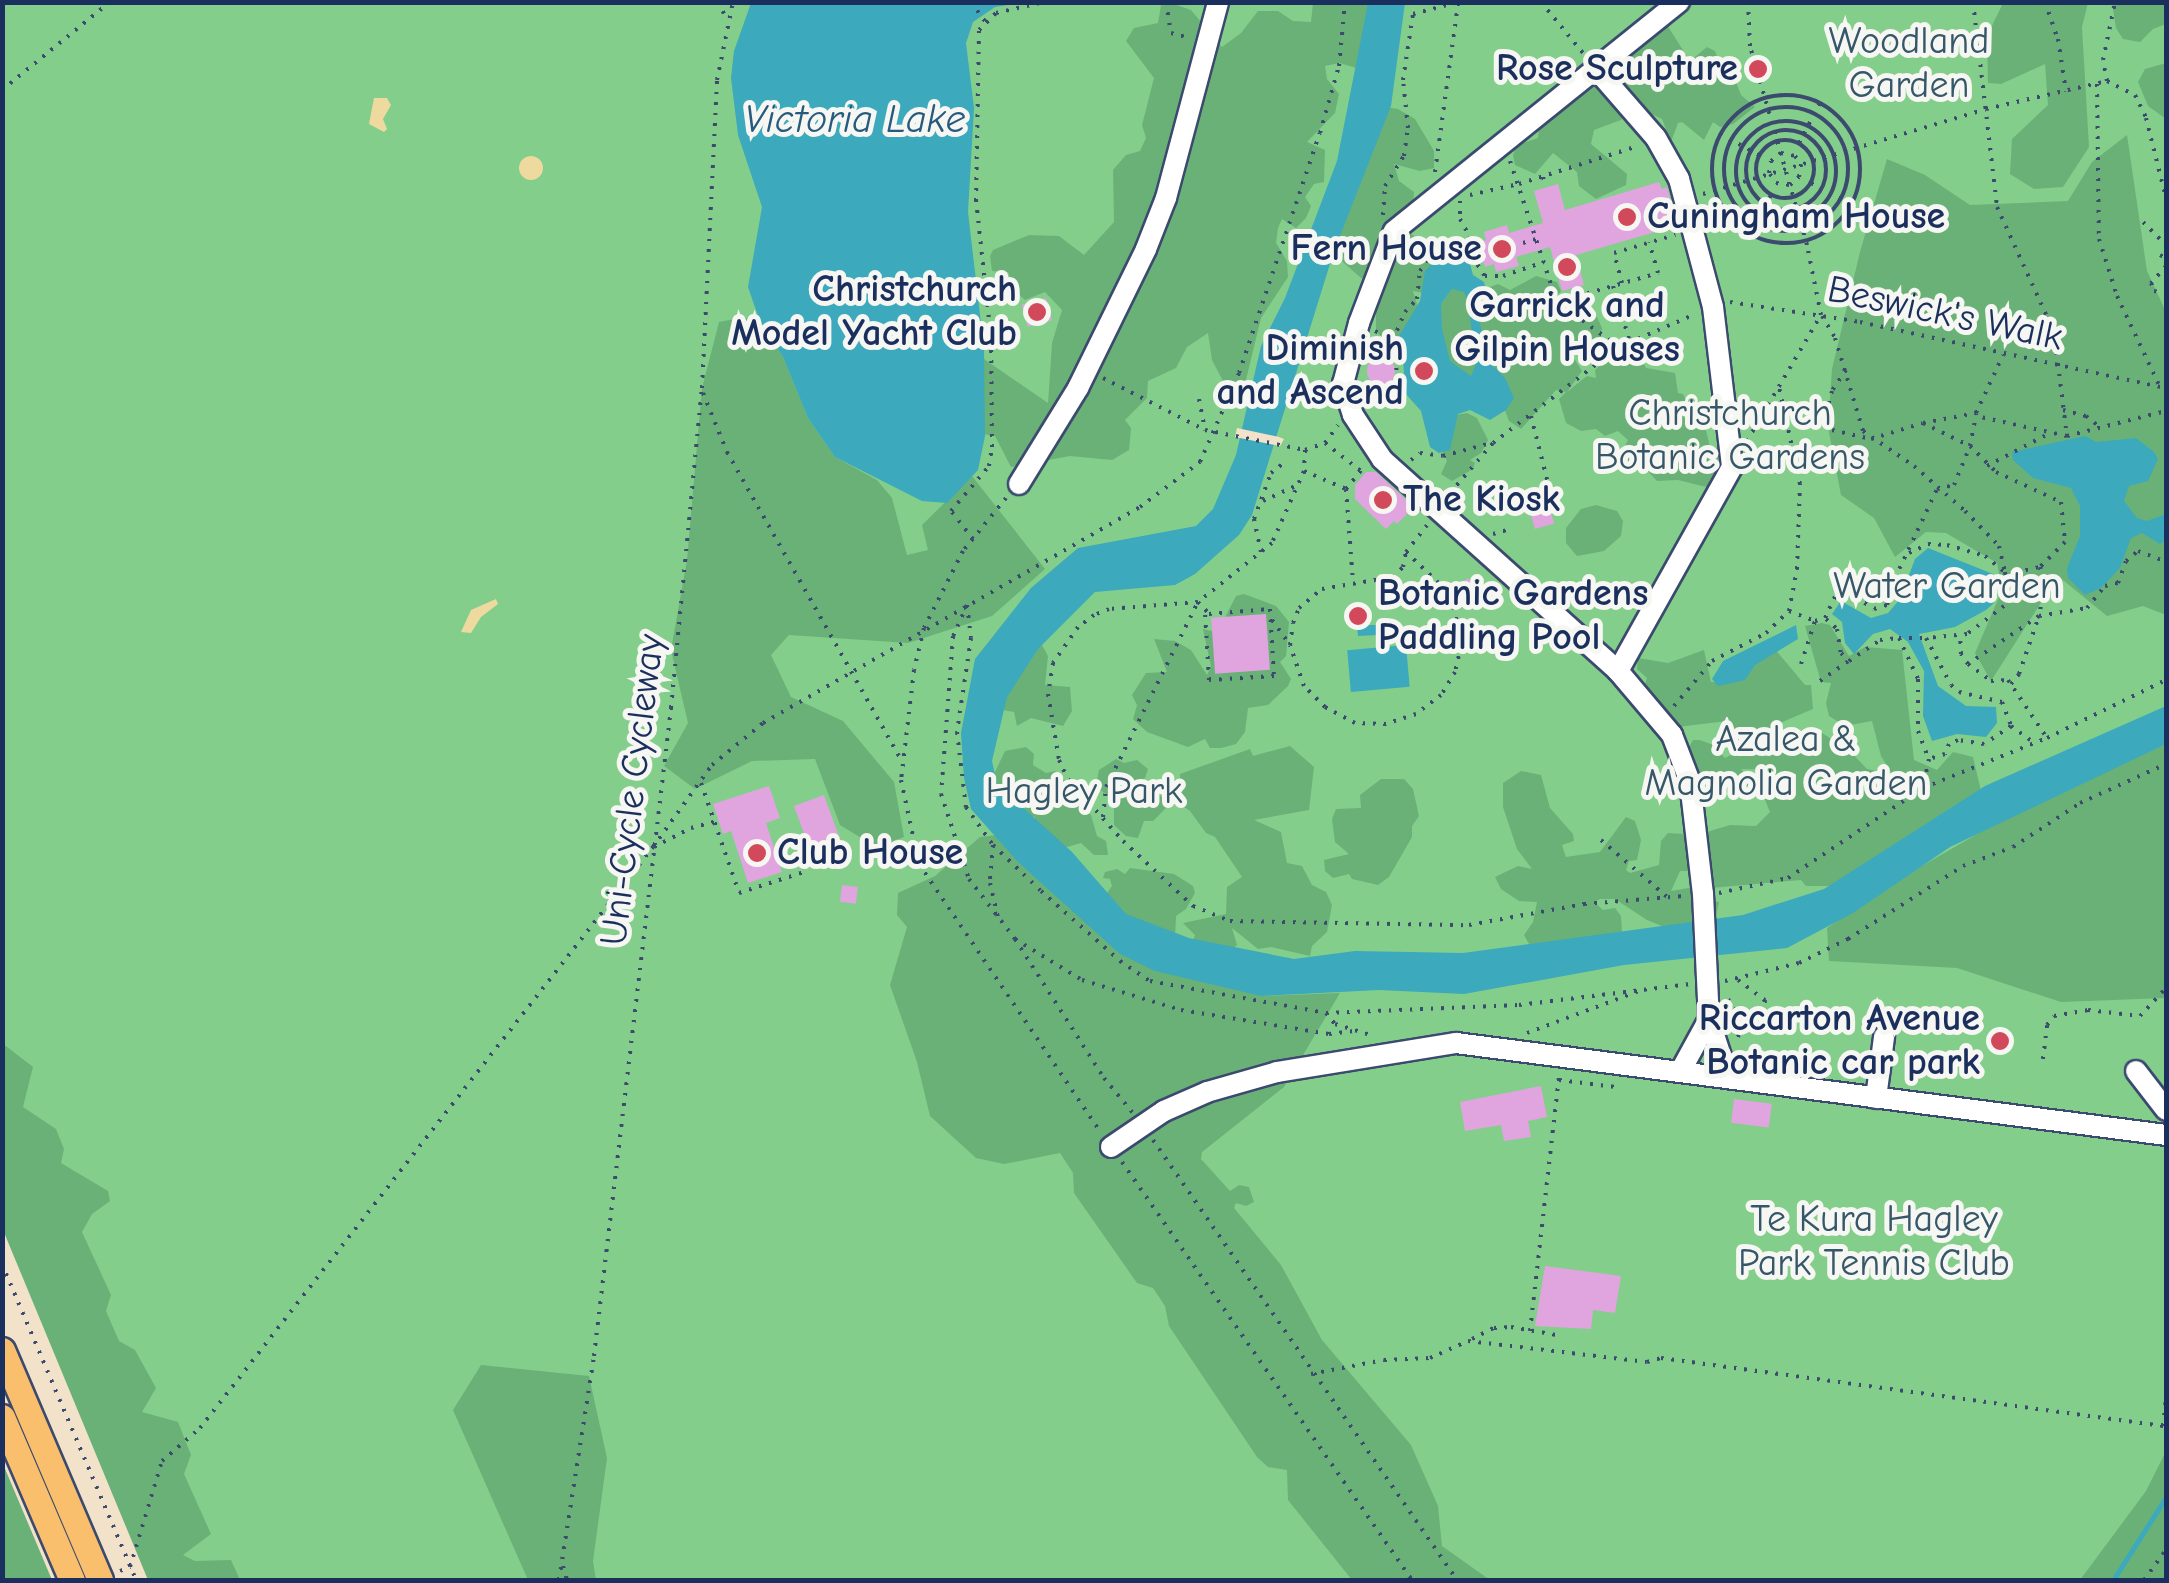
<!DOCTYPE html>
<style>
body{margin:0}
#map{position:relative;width:2169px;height:1583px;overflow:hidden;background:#f3e2ca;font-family:"Comic Neue",sans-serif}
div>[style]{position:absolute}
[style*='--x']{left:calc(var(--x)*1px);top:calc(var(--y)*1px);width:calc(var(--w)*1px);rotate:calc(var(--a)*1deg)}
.green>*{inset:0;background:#83ce8b}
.forest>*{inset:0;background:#6ab177}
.sand>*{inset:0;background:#eeda9e}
.round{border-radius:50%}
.water>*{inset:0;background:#3ca9bc;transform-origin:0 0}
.pier>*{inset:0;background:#f3e2ca}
.stream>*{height:5px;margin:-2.5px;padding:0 2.5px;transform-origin:2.5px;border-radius:2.5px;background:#3ca9bc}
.building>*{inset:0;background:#e0a5de;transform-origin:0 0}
.path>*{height:4px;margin-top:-2px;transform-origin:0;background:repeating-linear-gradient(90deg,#3b4a6e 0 2.5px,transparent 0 10.5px)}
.path>.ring{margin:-2px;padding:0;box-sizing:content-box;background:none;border:4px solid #3b4a6e;border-radius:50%}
.roads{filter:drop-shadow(2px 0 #3b4a6e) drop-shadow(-2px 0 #3b4a6e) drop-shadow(0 2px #3b4a6e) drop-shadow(0 -2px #3b4a6e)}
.minor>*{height:20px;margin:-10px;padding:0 10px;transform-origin:10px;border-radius:10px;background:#fff}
.major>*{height:25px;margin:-12.5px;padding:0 12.5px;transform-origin:12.5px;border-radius:12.5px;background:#f9bf6d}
.dots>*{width:28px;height:28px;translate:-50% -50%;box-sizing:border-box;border:5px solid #f6f6f2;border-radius:50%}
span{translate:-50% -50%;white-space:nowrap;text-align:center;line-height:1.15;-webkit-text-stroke:10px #f6f6f2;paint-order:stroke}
.park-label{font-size:38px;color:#355769}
.poi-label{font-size:38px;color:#1b2f5e;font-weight:700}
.right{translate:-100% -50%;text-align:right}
.left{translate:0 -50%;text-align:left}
.street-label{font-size:38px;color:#1b2f5e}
.water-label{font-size:40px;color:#275a7f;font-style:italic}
.frame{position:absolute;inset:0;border:5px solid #1b2f5e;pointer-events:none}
</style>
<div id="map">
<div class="green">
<div style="clip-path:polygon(2px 3px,2166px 3px,2166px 1580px,150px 1580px,3px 1226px)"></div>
</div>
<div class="forest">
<div style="clip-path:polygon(1396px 2px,1364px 70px,1339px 63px,1325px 66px,1327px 79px,1339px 94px,1335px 113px,1307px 142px,1325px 150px,1324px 182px,1314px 184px,1305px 197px,1311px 206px,1306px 218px,1296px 228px,1282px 219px,1278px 228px,1276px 243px,1287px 261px,1288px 277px,1261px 318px,1244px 388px,1225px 385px,1212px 360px,1208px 333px,1187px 347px,1176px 368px,1148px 381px,1147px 398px,1125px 420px,1131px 428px,1129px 450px,1112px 460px,1070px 456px,1011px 467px,995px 436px,959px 430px,984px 359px,1048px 403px,1052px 343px,1062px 310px,1045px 292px,1025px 300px,1016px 292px,1008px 272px,992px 271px,990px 256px,993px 250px,1029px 235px,1059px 236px,1084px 255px,1114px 222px,1113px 170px,1126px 155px,1140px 151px,1146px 138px,1142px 125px,1154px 78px,1126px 41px,1134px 28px,1158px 23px,1161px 5px,1171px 3px,1191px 10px,1222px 47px,1241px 33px,1258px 11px,1278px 11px,1293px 21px,1311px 22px,1313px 3px)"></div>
<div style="clip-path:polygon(2003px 3px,2088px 3px,2082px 27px,2089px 147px,2063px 187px,2034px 189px,2010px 174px,2012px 139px,2048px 105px,2045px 64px,2001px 84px,1988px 83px,1987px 36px)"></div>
<div style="clip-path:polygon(2112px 3px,2166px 3px,2166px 24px,2153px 29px,2140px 42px,2123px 39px,2116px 28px)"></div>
<div style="clip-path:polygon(1646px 18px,1667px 25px,1690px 61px,1707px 47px,1715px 51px,1720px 65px,1728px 62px,1741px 95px,1755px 107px,1733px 124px,1720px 127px,1713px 122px,1704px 140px,1682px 122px,1678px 123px,1671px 142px,1662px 119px,1629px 103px,1619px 91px,1614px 70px,1616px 40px)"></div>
<div style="clip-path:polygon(2166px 63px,2166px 119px,2148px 106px,2138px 82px,2145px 69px)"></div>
<div style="clip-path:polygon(1590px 77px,1629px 109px,1621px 120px,1594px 130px,1591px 144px,1627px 174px,1626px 185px,1596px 199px,1579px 186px,1577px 172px,1553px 153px,1535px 174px,1515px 165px,1513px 155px,1517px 145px,1538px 138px,1540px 119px)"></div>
<div style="clip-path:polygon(1379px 106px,1398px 109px,1415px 119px,1434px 151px,1434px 168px,1420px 171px,1394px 164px,1399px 181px,1414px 192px,1411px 234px,1451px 256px,1424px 293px,1413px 291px,1419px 311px,1405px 341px,1384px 340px,1376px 331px,1376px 304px,1387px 279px,1361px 278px,1336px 256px,1339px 227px)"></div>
<div style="clip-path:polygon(2127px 135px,2147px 271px,2166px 312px,2166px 615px,2143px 606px,2107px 616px,2058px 576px,1991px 681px,1975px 653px,2002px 590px,1997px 563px,1946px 533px,1926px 532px,1895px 557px,1874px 518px,1841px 495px,1828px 427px,1832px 369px,1860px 252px,1887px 159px,1925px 175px,1970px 205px,2068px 201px,2092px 162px)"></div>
<div style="clip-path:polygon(1536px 276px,1557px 282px,1561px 291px,1551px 302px,1553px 308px,1586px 312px,1597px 317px,1602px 328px,1600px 343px,1588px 352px,1578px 353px,1560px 336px,1582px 371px,1567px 392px,1587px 376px,1596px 378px,1595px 370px,1605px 361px,1608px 349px,1628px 348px,1640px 356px,1646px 368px,1675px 373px,1678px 393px,1683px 394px,1688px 405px,1684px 417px,1689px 429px,1705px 426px,1710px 447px,1721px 448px,1730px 464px,1718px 490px,1678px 480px,1657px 481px,1645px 468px,1624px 466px,1621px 453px,1628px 440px,1618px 431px,1605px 436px,1596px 429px,1581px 431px,1566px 423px,1559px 399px,1566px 392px,1556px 390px,1521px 429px,1509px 421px,1504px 408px,1474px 370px,1471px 377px,1449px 367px,1438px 319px,1441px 304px,1452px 289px,1477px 292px,1498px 284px,1510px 290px)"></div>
<div style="clip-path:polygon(740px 318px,759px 319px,783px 357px,808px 418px,835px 457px,877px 480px,892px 498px,907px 555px,928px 550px,922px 525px,972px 476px,1045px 569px,992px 616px,908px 643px,789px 635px,771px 655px,791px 697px,843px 721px,894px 782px,904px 837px,876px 847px,840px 825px,815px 759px,752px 761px,695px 789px,664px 766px,688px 723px,671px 650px,687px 560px,702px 388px,719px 322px)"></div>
<div style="clip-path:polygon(1467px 413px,1477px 418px,1488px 440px,1481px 453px,1470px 460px,1475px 463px,1473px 469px,1452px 481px,1441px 474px,1447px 461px,1441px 449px,1450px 416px)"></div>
<div style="clip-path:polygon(1596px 505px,1617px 511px,1623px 521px,1621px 536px,1604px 551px,1577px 556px,1566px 543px,1566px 528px,1581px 509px)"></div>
<div style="clip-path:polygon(1244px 594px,1276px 606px,1289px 622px,1286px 656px,1280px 662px,1291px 679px,1288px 686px,1268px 705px,1248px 708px,1245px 732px,1236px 744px,1221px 748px,1210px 748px,1205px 739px,1188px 747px,1147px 732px,1133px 719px,1137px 705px,1132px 695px,1146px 673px,1167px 672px,1154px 639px,1175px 641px,1191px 650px,1207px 675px,1211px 666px,1203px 629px,1212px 631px,1222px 623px,1236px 596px)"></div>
<div style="clip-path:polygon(1822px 623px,1830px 625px,1849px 656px,1865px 647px,1902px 650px,1914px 760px,1937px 770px,1953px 752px,1973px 757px,1982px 795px,1845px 886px,1806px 886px,1801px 880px,1711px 888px,1700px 834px,1730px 825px,1756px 826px,1770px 812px,1763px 795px,1774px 770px,1741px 769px,1751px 782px,1738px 794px,1701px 789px,1686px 753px,1693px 740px,1700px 740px,1713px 745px,1725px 758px,1733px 754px,1732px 727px,1727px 721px,1677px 727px,1641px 699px,1647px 678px,1637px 669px,1638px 658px,1668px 663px,1704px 650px,1711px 682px,1729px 682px,1769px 642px,1805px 685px,1811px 685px,1813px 709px,1780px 723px,1779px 734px,1822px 733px,1850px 751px,1867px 769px,1892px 774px,1881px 756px,1872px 721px,1845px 726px,1829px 716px,1826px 703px,1831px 683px,1821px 682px,1805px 626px)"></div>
<div style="clip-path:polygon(1042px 645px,1048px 656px,1045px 685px,1070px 687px,1072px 711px,1063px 726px,1031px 718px,1017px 726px,1014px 712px,997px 709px,983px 690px)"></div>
<div style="clip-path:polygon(2166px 744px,2166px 998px,2061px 1002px,1957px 968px,1829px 961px,1827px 928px,1889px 885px,2024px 807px)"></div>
<div style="clip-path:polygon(1290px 746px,1314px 767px,1309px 810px,1254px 820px,1281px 832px,1287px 863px,1302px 866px,1312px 885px,1326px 892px,1332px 905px,1327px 932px,1312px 946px,1310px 956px,1271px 947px,1258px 949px,1232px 928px,1237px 945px,1230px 951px,1192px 944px,1195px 935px,1183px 923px,1226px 914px,1227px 887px,1242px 877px,1215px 837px,1206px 833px,1190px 811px,1180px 804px,1180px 774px,1250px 749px,1253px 756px)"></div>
<div style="clip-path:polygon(1026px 747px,1034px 754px,1033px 765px,1046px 773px,1055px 771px,1069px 785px,1075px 803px,1091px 815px,1097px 836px,1106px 841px,1108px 855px,1094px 855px,1081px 843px,1053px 851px,1035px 826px,1035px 817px,1017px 814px,983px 780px,995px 772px,1005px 751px)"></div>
<div style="clip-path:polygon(1116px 759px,1124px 763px,1137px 760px,1148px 769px,1145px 778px,1131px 786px,1132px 801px,1159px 794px,1169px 805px,1153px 821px,1144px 821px,1138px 838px,1126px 836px,1114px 825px,1114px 801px,1096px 786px,1099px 770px)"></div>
<div style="clip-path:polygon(1521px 771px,1541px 775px,1550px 808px,1573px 834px,1574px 841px,1562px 845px,1566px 857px,1600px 852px,1626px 817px,1635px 821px,1641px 840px,1637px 860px,1629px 861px,1626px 870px,1630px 873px,1659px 865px,1661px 841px,1668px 833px,1684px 834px,1695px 844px,1694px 871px,1680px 871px,1671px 891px,1694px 887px,1700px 900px,1719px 902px,1715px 922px,1672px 930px,1647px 920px,1615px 899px,1600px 899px,1594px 902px,1603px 910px,1615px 908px,1621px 916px,1622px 932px,1542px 947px,1529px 944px,1524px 935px,1533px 922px,1537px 902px,1519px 901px,1501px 889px,1495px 877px,1518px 866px,1532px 869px,1517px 849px,1503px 807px,1503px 783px)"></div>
<div style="clip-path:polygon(1381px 779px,1404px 779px,1413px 789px,1419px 816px,1412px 826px,1412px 837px,1389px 877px,1378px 885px,1352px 879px,1349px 874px,1333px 878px,1325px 871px,1324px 860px,1349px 854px,1335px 842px,1332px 819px,1336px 809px,1361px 808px,1360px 795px)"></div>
<div style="clip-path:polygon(1005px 834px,1019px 863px,1060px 898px,1261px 996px,1340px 993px,1284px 1087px,1202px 1152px,1201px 1159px,1230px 1191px,1239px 1185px,1249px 1187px,1254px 1202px,1246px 1206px,1236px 1203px,1234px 1208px,1281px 1265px,1322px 1340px,1411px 1445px,1438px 1506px,1442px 1546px,1490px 1580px,1352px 1580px,1288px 1500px,1287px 1470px,1268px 1467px,1257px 1457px,1169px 1326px,1165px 1306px,1153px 1288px,1137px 1283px,1074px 1193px,1073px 1173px,1060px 1153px,1004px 1164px,976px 1158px,930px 1116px,917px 1062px,890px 985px,907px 927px,897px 915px,898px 893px,935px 876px,980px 837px)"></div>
<div style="clip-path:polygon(1130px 868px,1174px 874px,1193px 886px,1195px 893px,1186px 909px,1176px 916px,1175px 938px,1100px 903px,1112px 886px,1110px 879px,1103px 878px,1105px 872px,1117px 869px,1125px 874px)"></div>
<div style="clip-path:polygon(2px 1043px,33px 1067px,23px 1107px,56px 1129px,64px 1149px,61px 1163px,108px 1191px,110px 1201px,92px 1214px,82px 1232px,111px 1295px,106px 1311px,119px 1341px,135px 1350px,156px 1388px,142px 1412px,178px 1422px,191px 1455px,184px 1474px,211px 1534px,183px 1555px,195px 1561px,231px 1560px,240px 1580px,148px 1580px,3px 1230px)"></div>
<div style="clip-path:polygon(481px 1365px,589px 1376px,607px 1458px,593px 1561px,596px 1580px,528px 1580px,453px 1410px)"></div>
<div style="clip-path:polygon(2166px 1451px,2166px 1580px,2080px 1580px,2146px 1491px)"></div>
<div style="clip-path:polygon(2px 1464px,3px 1464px,52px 1580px,3px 1580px)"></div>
</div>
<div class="sand">
<div style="clip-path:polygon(374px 98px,387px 98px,391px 105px,383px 119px,387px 129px,384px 132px,369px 124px)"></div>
<div class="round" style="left:519px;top:156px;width:24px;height:24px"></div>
<div style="clip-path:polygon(496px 599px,498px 604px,481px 617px,471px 633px,461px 632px,471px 610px)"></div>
</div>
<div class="water">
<div style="clip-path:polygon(751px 3px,1019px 3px,995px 7px,973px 22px,966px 43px,974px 108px,968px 212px,984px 349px,985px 436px,978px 470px,947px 503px,922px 501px,835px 457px,808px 418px,783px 357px,759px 319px,748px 287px,762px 207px,738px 135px,731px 78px,734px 51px)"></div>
<div style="clip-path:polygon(1368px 3px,1405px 3px,1391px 106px,1334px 251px,1252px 515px,1239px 535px,1195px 574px,1175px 585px,1095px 592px,1038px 649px,1007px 697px,992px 761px,997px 784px,1072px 852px,1126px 914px,1189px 938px,1294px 959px,1355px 951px,1463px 953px,1743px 915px,1824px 889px,1985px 786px,2166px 706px,2166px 744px,1950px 847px,1853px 913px,1787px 948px,1624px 965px,1464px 994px,1379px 990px,1261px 996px,1155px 971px,1120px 954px,1019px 863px,971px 809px,964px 778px,961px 733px,975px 659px,1031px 588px,1078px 548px,1196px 526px,1213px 509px,1236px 455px,1261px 346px,1285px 298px,1337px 161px)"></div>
<div style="clip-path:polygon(evenodd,1460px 249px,1467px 252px,1473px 275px,1484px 282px,1486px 291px,1478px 315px,1489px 362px,1505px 378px,1514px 398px,1506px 410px,1490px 420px,1470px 410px,1458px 414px,1450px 450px,1439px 453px,1430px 447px,1421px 411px,1405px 393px,1403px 357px,1396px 341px,1420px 301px,1425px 271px,1440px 255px,1460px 249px,1452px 289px,1464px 292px,1468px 302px,1476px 364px,1471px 376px,1450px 361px,1442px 329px,1441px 304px,1452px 289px)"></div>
<div style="clip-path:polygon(2085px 436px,2096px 442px,2136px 438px,2154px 452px,2158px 459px,2148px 481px,2129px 486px,2124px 501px,2137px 518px,2147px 521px,2166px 514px,2166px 540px,2160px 544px,2142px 533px,2131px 538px,2120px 568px,2101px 588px,2085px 595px,2068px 578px,2067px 568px,2080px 536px,2080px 506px,2071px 488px,2033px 478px,2013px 460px,2012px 452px)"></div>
<div style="clip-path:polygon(1928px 548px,1998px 576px,1994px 603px,1986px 610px,1955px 627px,1919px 634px,1938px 686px,1966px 706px,1996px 707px,1997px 723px,1986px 737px,1957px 734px,1932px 741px,1923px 716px,1924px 671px,1908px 642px,1890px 629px,1873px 634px,1854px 654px,1845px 643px,1842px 622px,1832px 614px,1841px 601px,1871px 618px,1888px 613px,1900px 599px,1915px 559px)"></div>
<div style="clip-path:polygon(1365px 606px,1367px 625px,1377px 625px,1378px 635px,1358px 636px,1357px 626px,1352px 626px,1350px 607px)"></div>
<div style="clip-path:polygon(1796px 625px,1798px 639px,1755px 665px,1745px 680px,1718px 686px,1712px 679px,1723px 661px)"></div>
<div style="left:1406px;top:645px;width:42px;height:59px;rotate:85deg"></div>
</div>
<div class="pier">
<div style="clip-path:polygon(1237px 428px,1279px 437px,1284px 439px,1280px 446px,1235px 437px)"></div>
</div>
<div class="stream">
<div style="--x:2113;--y:1580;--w:98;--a:-57.4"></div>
</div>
<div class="building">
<div style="clip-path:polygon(1659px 182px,1662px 189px,1667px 187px,1675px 217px,1670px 219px,1672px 227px,1576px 255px,1584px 285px,1562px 291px,1550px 247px,1516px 257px,1519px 266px,1496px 272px,1494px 264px,1485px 267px,1478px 243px,1486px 240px,1484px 232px,1507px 225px,1509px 233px,1543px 223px,1534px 191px,1558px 184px,1565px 210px)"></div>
<div style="left:1046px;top:298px;width:23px;height:25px;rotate:75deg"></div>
<div class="round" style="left:1367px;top:357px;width:28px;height:28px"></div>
<div style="clip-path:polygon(1366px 472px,1376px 472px,1414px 507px,1397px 524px,1394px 521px,1386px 529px,1355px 499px,1355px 485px)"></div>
<div style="left:1550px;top:509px;width:15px;height:20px;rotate:74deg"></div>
<div style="left:1468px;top:578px;width:25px;height:14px;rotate:53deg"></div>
<div style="left:1266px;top:614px;width:56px;height:55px;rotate:86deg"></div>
<div style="clip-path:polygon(769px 786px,780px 818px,766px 823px,782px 872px,748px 883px,731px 831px,723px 834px,713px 804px)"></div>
<div style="left:824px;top:795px;width:55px;height:32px;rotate:70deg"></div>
<div style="left:842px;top:885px;width:16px;height:17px;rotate:7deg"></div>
<div style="clip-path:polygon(1541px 1086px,1547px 1117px,1528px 1121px,1531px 1137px,1504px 1141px,1501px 1125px,1465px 1131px,1460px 1102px)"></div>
<div style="left:1734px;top:1099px;width:38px;height:24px;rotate:7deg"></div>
<div style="clip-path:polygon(1545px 1266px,1621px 1276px,1615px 1313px,1593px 1310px,1591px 1329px,1535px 1326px)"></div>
</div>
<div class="path">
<div style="--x:718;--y:2;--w:20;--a:63"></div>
<div style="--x:971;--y:2;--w:24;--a:54"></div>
<div style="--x:1166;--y:2;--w:31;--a:81"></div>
<div style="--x:1171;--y:33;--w:20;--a:15"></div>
<div style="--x:1541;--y:2;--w:66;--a:50.5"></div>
<div style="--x:1973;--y:2;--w:206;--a:83.3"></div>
<div style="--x:1997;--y:207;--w:137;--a:65.5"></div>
<div style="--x:2054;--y:332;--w:105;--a:82.9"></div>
<div style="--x:2067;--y:436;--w:93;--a:-167.6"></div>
<div style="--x:2045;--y:2;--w:39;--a:71"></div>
<div style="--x:2058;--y:39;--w:53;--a:81.3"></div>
<div style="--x:2107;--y:81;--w:31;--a:27"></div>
<div style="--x:2135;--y:95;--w:25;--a:64"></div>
<div style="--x:2146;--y:118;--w:82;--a:76"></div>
<div style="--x:2097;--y:84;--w:155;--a:89.3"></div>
<div style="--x:2099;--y:239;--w:60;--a:72.5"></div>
<div style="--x:2117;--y:296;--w:101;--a:64.7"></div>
<div style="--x:2;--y:90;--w:139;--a:-39.2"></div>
<div class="ring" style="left:1712px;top:95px;width:144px;height:144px"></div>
<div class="ring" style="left:1724px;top:107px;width:120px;height:120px"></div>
<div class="ring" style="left:1736px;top:121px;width:96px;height:96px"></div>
<div class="ring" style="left:1746px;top:130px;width:76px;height:76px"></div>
<div style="--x:1720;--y:134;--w:44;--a:28.3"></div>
<div class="ring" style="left:1756px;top:140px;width:54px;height:54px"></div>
<div style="--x:1799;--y:143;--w:45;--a:-62.3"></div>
<div style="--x:1781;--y:153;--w:14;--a:12"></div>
<div style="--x:1795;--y:156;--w:10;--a:53"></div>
<div style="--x:1510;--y:161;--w:149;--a:71.6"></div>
<div style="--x:1557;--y:302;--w:77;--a:36"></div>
<div style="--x:1435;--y:172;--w:171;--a:-82.2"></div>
<div style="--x:1769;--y:173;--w:12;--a:-81"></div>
<div style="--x:1771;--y:161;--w:13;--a:-39"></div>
<div style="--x:1770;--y:174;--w:11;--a:56"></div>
<div style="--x:1776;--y:183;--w:14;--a:8"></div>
<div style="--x:1543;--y:177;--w:10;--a:73"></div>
<div style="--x:1811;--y:183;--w:45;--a:27.7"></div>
<div style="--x:1790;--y:185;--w:12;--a:-42"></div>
<div style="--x:1799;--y:177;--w:13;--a:-81"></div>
<div style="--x:1703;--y:194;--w:295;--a:-16.7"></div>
<div style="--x:1986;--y:109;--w:124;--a:-13"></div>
<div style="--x:2107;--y:81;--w:21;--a:-101"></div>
<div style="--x:2103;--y:60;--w:59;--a:-78.3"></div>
<div style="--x:1470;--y:195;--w:50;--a:-12.7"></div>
<div style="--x:1519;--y:184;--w:125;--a:-17.7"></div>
<div style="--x:1460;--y:201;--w:18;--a:90"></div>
<div style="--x:1460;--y:219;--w:21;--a:61"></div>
<div style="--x:1470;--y:237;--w:11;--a:112"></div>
<div style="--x:1383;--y:215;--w:29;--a:-86"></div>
<div style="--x:1385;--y:186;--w:36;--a:-58"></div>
<div style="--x:1404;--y:156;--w:28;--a:-82"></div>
<div style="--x:1408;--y:128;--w:48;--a:-95.9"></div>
<div style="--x:1403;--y:80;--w:67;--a:-81.4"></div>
<div style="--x:1413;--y:14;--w:48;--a:-14.6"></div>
<div style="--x:2143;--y:222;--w:33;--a:45"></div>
<div style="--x:1750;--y:235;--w:45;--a:-62.3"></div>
<div style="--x:1523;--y:243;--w:14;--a:-17"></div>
<div style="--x:2160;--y:255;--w:7;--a:27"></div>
<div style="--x:2166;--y:266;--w:23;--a:131"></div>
<div style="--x:2151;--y:283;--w:9;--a:69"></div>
<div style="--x:2154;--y:291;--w:12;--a:9"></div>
<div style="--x:1622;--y:283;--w:31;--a:-105"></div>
<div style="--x:1614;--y:253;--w:64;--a:-16.4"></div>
<div style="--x:1613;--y:286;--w:55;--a:73.2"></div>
<div style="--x:1557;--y:302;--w:105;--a:-16"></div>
<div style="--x:1658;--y:273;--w:32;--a:-106"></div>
<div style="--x:1730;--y:302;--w:132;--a:8.7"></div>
<div style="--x:1860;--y:322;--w:313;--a:12.2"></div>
<div style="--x:1822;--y:316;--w:26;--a:59"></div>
<div style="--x:1835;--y:338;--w:97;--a:73.2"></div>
<div style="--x:1863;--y:431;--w:62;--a:34.5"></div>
<div style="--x:1914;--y:466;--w:68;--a:41.4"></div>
<div style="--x:1965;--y:511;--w:49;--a:45.8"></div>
<div style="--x:1999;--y:546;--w:27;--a:77"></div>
<div style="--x:2005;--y:572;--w:26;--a:81"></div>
<div style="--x:2009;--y:598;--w:9;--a:122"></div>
<div style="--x:2004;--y:606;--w:46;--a:142.9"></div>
<div style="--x:1967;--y:634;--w:41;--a:174.4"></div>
<div style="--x:1926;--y:638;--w:53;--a:62"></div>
<div style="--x:1951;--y:685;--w:11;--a:41"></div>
<div style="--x:1959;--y:692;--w:44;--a:13.1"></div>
<div style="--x:2002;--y:702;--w:26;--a:69"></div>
<div style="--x:2011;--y:726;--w:32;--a:146"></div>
<div style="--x:1984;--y:744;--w:26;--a:-171"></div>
<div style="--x:1958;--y:740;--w:10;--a:156"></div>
<div style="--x:1949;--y:744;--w:11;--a:112"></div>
<div style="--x:1945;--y:754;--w:17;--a:163"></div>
<div style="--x:1929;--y:759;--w:30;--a:102"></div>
<div style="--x:1375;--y:331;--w:20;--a:27"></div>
<div style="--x:1846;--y:370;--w:25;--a:124"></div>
<div style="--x:1832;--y:391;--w:24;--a:105"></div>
<div style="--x:1826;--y:414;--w:13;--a:86"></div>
<div style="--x:1827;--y:427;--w:6;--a:31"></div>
<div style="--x:1832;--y:430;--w:40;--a:13"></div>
<div style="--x:1871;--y:439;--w:54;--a:-17.1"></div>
<div style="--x:1923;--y:423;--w:52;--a:26.1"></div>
<div style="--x:1970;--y:446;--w:37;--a:45"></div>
<div style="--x:1996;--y:472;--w:72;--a:24.8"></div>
<div style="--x:2061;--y:502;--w:40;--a:84.3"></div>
<div style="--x:2065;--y:542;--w:35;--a:135"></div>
<div style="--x:2040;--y:567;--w:19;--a:78"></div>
<div style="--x:2044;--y:586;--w:30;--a:99"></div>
<div style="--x:2039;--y:616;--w:86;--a:145.9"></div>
<div style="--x:1968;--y:664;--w:12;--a:-125"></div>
<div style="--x:1961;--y:654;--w:18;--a:-93"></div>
<div style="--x:1103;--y:378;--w:114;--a:27"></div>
<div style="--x:1205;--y:430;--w:102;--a:11.3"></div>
<div style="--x:1305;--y:450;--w:21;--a:-19"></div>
<div style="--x:1325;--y:443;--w:22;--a:-54"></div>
<div style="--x:1364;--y:392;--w:11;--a:22"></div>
<div style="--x:1374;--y:396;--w:25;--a:-11"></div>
<div style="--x:1399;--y:391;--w:51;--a:-96.7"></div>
<div style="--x:1393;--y:340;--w:30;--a:-67"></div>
<div style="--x:1405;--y:312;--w:18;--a:-47"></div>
<div style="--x:1417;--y:299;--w:28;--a:-84"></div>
<div style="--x:1420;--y:271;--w:13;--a:-58"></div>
<div style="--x:1427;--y:260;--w:23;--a:-29"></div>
<div style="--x:1447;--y:249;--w:19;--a:-6"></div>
<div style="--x:1466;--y:247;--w:35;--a:57"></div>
<div style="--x:1485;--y:276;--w:18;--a:0"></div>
<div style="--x:1503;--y:276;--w:43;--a:-18.9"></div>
<div style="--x:703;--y:393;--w:64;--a:67.9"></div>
<div style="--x:727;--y:452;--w:355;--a:60.5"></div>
<div style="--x:1199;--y:399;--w:32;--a:79"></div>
<div style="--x:2063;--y:410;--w:24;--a:15"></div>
<div style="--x:2086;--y:416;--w:14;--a:39"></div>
<div style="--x:1531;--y:416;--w:69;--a:75.8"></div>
<div style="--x:1548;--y:483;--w:20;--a:96"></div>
<div style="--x:1923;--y:423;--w:54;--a:-10.7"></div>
<div style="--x:1976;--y:413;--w:64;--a:-65"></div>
<div style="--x:2067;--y:436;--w:102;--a:-14.2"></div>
<div style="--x:1747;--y:441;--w:146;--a:-59.6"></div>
<div style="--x:1821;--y:315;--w:71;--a:-101.3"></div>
<div style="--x:1807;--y:245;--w:207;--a:-106"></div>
<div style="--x:1750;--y:46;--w:44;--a:-92.6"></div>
<div style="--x:1325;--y:443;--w:46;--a:37.9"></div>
<div style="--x:1305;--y:450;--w:21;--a:93"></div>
<div style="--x:1304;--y:471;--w:46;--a:23.2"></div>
<div style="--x:1346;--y:489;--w:28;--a:-51"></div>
<div style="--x:1411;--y:460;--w:11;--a:-38"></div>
<div style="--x:1420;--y:453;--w:23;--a:7"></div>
<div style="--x:1443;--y:456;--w:50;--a:-15.2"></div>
<div style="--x:1987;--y:466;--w:69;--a:-27.7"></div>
<div style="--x:1304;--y:471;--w:79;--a:114"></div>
<div style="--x:1272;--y:543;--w:95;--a:141.4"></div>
<div style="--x:1198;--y:602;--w:89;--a:175.5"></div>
<div style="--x:1109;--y:609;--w:16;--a:158"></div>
<div style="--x:1094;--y:615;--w:20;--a:143"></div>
<div style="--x:1078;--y:627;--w:44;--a:124.8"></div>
<div style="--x:1053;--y:663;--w:31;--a:99"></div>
<div style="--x:1048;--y:694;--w:67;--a:80.5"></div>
<div style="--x:1059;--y:760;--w:21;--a:65"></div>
<div style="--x:1068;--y:779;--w:83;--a:48.4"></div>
<div style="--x:1123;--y:841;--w:96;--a:42.9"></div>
<div style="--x:1193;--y:906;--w:40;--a:22"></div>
<div style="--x:1230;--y:921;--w:239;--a:1"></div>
<div style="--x:1469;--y:925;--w:117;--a:-10.3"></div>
<div style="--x:1584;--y:904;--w:100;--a:-4.6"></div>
<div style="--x:1346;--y:489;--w:94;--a:85.7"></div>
<div style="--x:1450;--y:493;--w:66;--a:-49.3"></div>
<div style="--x:1493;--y:443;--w:158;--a:-37.3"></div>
<div style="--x:1619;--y:347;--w:81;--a:-23.4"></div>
<div style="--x:1006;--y:498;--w:68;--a:129.1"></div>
<div style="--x:963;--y:551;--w:86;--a:116.9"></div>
<div style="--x:924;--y:628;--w:43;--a:103.4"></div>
<div style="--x:914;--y:670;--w:111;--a:96.7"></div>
<div style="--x:901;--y:780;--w:86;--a:77.9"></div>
<div style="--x:919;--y:864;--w:321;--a:55.9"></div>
<div style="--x:1263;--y:501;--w:40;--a:-25"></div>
<div style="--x:1493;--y:534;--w:15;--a:-16"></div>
<div style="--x:973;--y:539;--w:36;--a:-128"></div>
<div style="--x:951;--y:511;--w:59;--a:-49.8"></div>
<div style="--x:989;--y:466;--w:19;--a:-81"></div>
<div style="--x:992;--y:447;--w:109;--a:-90.5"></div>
<div style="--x:991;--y:338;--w:138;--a:-96.2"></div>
<div style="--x:976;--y:201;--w:171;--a:-89"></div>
<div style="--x:979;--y:30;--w:24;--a:-45"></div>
<div style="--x:996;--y:13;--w:49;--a:-12.9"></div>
<div style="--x:1261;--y:552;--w:34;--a:-102"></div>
<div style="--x:1254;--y:519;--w:49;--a:-69.7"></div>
<div style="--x:1271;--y:473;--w:16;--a:-38"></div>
<div style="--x:1406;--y:552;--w:34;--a:-52"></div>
<div style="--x:1406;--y:552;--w:54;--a:43.5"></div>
<div style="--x:1445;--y:589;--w:20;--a:63"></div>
<div style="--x:1454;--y:607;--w:40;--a:80"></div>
<div style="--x:1461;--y:646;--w:27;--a:103"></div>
<div style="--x:1455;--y:672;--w:27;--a:121"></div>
<div style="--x:1441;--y:695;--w:31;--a:143"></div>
<div style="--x:1416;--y:714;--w:32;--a:162"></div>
<div style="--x:1386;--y:724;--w:31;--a:-178"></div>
<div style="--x:1355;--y:723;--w:34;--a:-152"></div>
<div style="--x:1325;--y:707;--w:30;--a:-135"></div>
<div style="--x:1304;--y:686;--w:43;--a:-108.9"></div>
<div style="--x:1290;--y:645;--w:22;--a:-82"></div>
<div style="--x:1293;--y:623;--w:16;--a:-68"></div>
<div style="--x:1299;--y:608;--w:30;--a:-40"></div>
<div style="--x:1322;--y:589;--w:72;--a:-9.6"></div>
<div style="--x:1393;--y:577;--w:14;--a:-45"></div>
<div style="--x:1403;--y:567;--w:15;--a:-79"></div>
<div style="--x:1909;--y:553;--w:21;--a:-25"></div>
<div style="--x:1928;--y:544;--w:19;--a:3"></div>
<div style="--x:1947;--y:545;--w:40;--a:16"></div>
<div style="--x:1985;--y:556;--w:26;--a:39"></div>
<div style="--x:2005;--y:575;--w:36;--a:-13"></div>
<div style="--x:967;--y:605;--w:33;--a:83"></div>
<div style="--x:971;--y:638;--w:95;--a:98.5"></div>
<div style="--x:957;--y:732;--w:76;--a:83.2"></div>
<div style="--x:966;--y:807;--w:47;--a:54.6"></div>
<div style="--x:993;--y:845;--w:66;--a:43.8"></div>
<div style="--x:1041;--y:891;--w:106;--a:41.5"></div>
<div style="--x:1120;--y:961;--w:36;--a:34"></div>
<div style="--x:1150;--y:981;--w:179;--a:10.3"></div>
<div style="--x:1326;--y:1013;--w:193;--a:-2.4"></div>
<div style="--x:1519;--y:1005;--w:173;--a:-7"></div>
<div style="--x:967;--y:605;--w:34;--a:114"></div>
<div style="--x:953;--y:636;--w:158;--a:94.3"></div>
<div style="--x:941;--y:794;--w:89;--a:71.8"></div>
<div style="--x:969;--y:879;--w:76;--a:52.5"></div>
<div style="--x:1015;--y:939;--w:79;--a:31.5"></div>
<div style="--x:1082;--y:980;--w:103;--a:16.9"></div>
<div style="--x:1181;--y:1010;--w:150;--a:9.2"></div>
<div style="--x:1329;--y:1034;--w:25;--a:-7"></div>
<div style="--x:1789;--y:611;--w:28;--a:21"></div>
<div style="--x:1815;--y:621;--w:10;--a:-17"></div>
<div style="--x:1825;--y:618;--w:26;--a:-65"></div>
<div style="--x:1836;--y:594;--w:11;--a:-15"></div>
<div style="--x:1847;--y:591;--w:32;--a:34"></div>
<div style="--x:1874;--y:609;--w:14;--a:-17"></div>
<div style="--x:1887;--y:605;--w:28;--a:-73"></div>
<div style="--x:1895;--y:578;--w:98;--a:-64.7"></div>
<div style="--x:1937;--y:489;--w:17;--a:-13"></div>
<div style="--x:1954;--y:485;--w:42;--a:-67.7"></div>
<div style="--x:1970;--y:446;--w:33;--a:-79"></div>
<div style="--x:1826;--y:619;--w:15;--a:42"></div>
<div style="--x:1837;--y:629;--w:24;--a:81"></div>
<div style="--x:1841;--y:653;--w:11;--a:45"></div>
<div style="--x:1849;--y:661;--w:37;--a:-34"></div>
<div style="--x:1880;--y:640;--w:19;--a:-6"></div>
<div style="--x:1899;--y:638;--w:45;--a:65.1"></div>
<div style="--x:1918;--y:679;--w:52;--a:90"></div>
<div style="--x:1918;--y:731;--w:30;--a:69"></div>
<div style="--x:1272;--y:620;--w:31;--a:54"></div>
<div style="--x:1899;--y:638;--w:25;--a:0"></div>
<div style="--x:1801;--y:664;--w:45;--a:-72"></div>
<div style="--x:1968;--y:664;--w:29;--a:36"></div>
<div style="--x:1820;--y:681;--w:35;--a:-35"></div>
<div style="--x:1991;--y:681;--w:17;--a:-3"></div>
<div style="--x:2008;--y:680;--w:70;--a:56.1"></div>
<div style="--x:2011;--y:684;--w:13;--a:-51"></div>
<div style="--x:2019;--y:674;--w:61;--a:-71"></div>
<div style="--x:2039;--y:616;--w:49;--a:-9.5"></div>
<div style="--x:2087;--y:608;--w:28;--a:-51"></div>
<div style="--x:2105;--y:586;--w:13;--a:-13"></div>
<div style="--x:2118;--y:583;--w:23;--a:-70"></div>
<div style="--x:2126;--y:561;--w:16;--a:-40"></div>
<div style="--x:2138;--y:551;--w:30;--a:21"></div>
<div style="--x:1674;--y:706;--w:59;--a:-49.8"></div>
<div style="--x:1712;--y:661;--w:61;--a:-27.4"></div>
<div style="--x:1766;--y:633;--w:32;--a:-44"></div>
<div style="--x:1789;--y:611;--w:43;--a:-79.2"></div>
<div style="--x:1797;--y:569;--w:85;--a:-88"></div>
<div style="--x:1800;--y:484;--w:99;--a:-102.2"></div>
<div style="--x:2011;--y:726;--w:29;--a:36"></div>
<div style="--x:701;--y:783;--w:116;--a:70.9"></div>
<div style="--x:739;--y:893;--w:68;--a:-17.9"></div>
<div style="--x:1103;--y:817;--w:30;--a:-84"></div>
<div style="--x:1106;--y:787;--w:207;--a:-63.6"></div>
<div style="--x:1198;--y:602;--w:16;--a:47"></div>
<div style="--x:1209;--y:614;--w:61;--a:-4.7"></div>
<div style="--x:1270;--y:609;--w:67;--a:86.6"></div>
<div style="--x:1274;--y:676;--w:65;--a:176.5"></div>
<div style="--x:1209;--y:680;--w:68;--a:-93.4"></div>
<div style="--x:1601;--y:840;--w:87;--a:40.8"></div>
<div style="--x:993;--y:845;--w:38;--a:95"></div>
<div style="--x:990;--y:883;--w:37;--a:77"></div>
<div style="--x:654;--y:847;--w:42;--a:-27.2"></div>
<div style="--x:691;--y:828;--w:24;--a:-15"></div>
<div style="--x:1719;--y:893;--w:71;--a:-12.3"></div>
<div style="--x:1788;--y:878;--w:162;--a:-33.7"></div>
<div style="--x:1923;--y:788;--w:134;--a:-22"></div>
<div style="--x:2047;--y:738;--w:132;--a:-26"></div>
<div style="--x:1015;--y:939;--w:165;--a:57.4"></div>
<div style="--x:1104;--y:1078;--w:45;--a:50.4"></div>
<div style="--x:1738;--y:980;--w:34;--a:37"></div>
<div style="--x:1765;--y:1000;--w:21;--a:95"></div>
<div style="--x:1725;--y:981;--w:76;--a:-13.7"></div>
<div style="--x:1799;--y:963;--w:55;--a:-26.1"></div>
<div style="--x:1848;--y:939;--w:136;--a:-32.4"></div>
<div style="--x:1963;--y:866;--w:53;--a:-20.8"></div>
<div style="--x:2013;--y:847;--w:80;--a:-33.3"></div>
<div style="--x:2080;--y:803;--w:94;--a:-24.4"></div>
<div style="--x:1728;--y:999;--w:32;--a:58"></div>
<div style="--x:1745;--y:1026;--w:18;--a:124"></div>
<div style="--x:1326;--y:1013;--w:14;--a:51"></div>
<div style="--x:1335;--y:1024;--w:41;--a:17.1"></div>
<div style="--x:1527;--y:1033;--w:125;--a:-20.6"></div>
<div style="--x:2043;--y:1059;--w:34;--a:-83"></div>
<div style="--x:2047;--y:1025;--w:11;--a:-52"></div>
<div style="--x:2054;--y:1016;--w:35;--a:-10"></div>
<div style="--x:2088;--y:1010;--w:52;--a:6.6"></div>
<div style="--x:2140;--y:1016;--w:38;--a:-47"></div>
<div style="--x:1559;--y:1080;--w:57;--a:7"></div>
<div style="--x:1153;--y:1140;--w:535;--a:55.36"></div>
<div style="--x:1122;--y:1162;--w:509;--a:55.25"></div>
<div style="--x:2;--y:1264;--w:343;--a:67"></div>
<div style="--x:1530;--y:1331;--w:257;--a:-83.5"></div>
<div style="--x:1472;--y:1339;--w:25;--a:-27"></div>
<div style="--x:1494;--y:1328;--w:17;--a:-3"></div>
<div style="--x:1511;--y:1327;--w:52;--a:10"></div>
<div style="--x:1311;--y:1374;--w:74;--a:-10.9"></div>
<div style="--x:1384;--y:1360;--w:46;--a:-2.5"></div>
<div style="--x:1430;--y:1358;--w:42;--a:-24.1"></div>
<div style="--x:1468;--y:1341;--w:180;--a:6.7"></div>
<div style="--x:1647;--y:1362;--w:15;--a:-16"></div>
<div style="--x:1661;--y:1358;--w:507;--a:7.71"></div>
<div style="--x:2163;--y:1426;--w:28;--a:-84"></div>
<div style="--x:563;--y:1566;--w:15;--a:74"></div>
<div style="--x:120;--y:1571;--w:11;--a:-22"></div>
<div style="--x:130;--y:1567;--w:111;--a:-73.2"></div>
<div style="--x:162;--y:1461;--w:50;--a:-41"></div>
<div style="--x:200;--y:1428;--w:737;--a:-52.06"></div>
<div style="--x:653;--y:847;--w:101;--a:-54.3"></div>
<div style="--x:712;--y:765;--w:66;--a:-39.5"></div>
<div style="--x:763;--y:723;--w:434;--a:-29.8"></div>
<div style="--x:1140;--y:507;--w:75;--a:-36.9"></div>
<div style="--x:1200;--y:462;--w:97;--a:-66.3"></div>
<div style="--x:1239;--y:373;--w:253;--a:-71.4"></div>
<div style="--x:1320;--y:133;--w:70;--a:-74.2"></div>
<div style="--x:1339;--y:66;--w:64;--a:-84.6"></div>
<div style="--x:559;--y:1580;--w:227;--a:-81.1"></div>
<div style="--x:594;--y:1356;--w:653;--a:-83.22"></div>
<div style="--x:671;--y:708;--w:321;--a:-84.5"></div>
<div style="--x:702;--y:388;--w:308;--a:-87.2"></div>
<div style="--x:717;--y:80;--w:80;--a:-78.4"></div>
<div style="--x:2144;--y:1580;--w:37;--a:-54"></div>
</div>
<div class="roads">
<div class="minor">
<div style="--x:1596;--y:69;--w:91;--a:49"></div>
<div style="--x:1656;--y:138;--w:47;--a:60.7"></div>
<div style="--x:1679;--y:179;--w:132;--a:75.1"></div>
<div style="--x:1713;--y:307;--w:161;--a:83.2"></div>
<div style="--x:1732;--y:467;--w:234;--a:119.2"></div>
<div style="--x:1618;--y:671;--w:84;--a:49.8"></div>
<div style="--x:1672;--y:735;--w:50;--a:69"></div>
<div style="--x:1690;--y:782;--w:113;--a:83.4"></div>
<div style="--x:1703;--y:894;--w:125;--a:87.3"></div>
<div style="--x:1709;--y:1019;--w:60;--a:118.7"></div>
<div style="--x:1019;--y:484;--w:113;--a:-58.4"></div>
<div style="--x:1078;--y:388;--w:155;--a:-63.9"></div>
<div style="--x:1146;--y:249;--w:55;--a:-68.6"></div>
<div style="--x:1166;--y:198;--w:203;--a:-75.1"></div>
<div style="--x:1618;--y:671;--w:317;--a:-138.1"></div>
<div style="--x:1382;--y:459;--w:53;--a:-123.4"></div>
<div style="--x:1353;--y:415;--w:33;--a:-108"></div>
<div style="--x:1343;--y:384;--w:63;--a:-75.3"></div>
<div style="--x:1359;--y:323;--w:98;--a:-69.2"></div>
<div style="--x:1394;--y:231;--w:366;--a:-38.8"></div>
<div style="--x:1709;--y:1019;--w:62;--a:72.1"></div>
<div style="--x:2136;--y:1071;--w:49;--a:52.4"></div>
<div style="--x:1876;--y:1098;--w:62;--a:-82.5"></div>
<div style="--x:1111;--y:1147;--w:64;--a:-34.2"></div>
<div style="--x:1164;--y:1111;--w:47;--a:-23.8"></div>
<div style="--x:1207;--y:1092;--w:73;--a:-15.9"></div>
<div style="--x:1277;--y:1072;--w:181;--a:-9.2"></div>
<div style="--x:1456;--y:1043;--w:716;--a:7.38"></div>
</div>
<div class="major">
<div style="--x:2;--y:1350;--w:250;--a:66.9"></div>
<div style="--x:2;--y:1417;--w:177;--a:66.8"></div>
</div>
</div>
<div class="dots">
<div style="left:1758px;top:69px;background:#d1495b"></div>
<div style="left:1627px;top:217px;background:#d1495b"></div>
<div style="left:1502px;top:249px;background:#d1495b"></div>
<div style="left:1567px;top:267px;background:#d1495b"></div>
<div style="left:1037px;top:312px;background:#d1495b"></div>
<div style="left:1424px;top:371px;background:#d1495b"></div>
<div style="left:1383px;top:500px;background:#d1495b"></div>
<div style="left:1358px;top:616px;background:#d1495b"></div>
<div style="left:757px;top:853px;background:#d1495b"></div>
<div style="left:2000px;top:1041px;background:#d1495b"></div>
</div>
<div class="park-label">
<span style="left:1909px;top:64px">Woodland<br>Garden</span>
<span style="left:1730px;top:436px">Christchurch<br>Botanic Gardens</span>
<span style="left:1947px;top:587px">Water Garden</span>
<span style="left:1786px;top:762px">Azalea &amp;<br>Magnolia Garden</span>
<span style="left:1084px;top:792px">Hagley Park</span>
<span style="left:1874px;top:1242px">Te Kura Hagley<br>Park Tennis Club</span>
</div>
<div class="poi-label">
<span class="right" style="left:1738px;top:69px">Rose Sculpture</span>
<span class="left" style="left:1647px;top:217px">Cuningham House</span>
<span class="right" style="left:1482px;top:249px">Fern House</span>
<span class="right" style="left:1017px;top:312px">Christchurch<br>Model Yacht Club</span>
<span style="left:1567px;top:328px">Garrick and<br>Gilpin Houses</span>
<span class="right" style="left:1404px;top:371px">Diminish<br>and Ascend</span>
<span class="left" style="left:1403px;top:500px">The Kiosk</span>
<span class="left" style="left:1378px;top:616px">Botanic Gardens<br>Paddling Pool</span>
<span class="left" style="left:777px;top:853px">Club House</span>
<span class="right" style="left:1980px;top:1041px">Riccarton Avenue<br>Botanic car park</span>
</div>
<div class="street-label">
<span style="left:1945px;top:314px;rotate:12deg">Beswick's Walk</span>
<span style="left:633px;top:790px;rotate:-83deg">Uni-Cycle Cycleway</span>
</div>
<div class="water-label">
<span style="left:855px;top:119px">Victoria Lake</span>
</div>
<div class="frame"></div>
</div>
